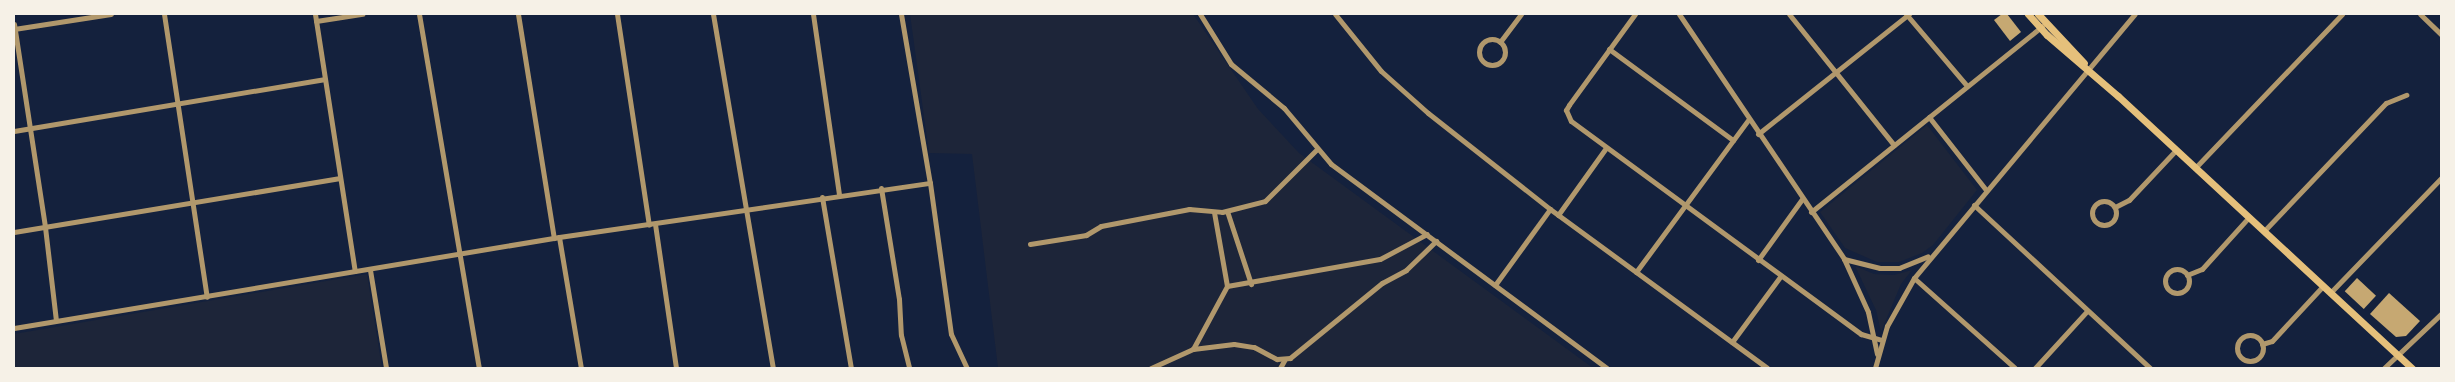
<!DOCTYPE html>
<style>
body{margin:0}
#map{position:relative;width:2455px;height:382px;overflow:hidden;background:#14213d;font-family:"Alegreya Sans",sans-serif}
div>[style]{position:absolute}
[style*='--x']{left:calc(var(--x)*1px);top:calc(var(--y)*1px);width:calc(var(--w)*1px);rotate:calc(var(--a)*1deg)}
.green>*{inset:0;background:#1d2539}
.building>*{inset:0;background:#c6a872;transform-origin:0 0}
.minor>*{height:5px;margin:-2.5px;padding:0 2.5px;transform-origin:2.5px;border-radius:2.5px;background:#b1986c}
.minor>.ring{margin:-2.5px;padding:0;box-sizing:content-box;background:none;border:5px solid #b1986c;border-radius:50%}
.secondary>*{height:7px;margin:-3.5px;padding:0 3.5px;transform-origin:3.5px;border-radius:3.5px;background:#e5c07b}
span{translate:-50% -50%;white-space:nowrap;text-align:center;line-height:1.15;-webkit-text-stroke:5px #f6f1e7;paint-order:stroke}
.frame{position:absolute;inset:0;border:15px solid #f6f1e7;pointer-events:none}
</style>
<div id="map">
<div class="green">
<div style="clip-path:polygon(910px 14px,1193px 14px,1258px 109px,1299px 153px,1593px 368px,998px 368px,972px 154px,929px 153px)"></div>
<div style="clip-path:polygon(1927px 125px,1977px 190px,1933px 245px,1922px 253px,1899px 262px,1877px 262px,1845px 248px,1820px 212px)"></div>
<div style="clip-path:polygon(1855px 266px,1874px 274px,1894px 275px,1912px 270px,1901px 284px,1881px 332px,1876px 310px)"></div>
<div style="clip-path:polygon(367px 274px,382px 368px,14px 368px,14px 334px)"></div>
</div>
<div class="building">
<div style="clip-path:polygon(2002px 14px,2007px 14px,2021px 32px,2010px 41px,1994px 20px)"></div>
<div style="left:2357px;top:278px;width:26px;height:18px;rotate:43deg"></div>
<div style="clip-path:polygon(2389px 293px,2420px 321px,2406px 336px,2396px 337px,2370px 314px)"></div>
</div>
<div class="minor">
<div style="--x:164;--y:14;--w:286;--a:81.4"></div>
<div style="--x:315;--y:14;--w:260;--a:81.2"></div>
<div style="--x:419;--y:14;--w:359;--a:80.4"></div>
<div style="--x:518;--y:14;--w:227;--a:80.9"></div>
<div style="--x:617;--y:14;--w:213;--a:81.4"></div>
<div style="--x:713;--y:14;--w:359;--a:80.4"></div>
<div style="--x:813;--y:14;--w:182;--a:81.8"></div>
<div style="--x:901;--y:14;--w:171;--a:80.3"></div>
<div style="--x:930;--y:183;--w:152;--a:82.1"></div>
<div style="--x:951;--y:334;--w:38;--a:65"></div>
<div style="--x:1200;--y:14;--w:59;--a:58.2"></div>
<div style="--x:1231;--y:64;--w:69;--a:39.7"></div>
<div style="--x:1284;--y:108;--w:73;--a:50"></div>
<div style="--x:1331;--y:164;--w:343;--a:36.5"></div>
<div style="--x:1335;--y:14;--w:73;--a:51.1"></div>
<div style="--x:1381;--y:71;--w:63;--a:41.8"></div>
<div style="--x:1428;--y:113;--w:155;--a:38.2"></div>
<div style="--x:1550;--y:209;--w:269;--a:36.2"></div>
<div style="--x:1635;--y:14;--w:112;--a:126"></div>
<div style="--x:1569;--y:105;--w:6;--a:121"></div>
<div style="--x:1566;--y:110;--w:12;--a:66"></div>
<div style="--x:1571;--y:121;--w:360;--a:36.3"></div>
<div style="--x:1861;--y:334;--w:22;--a:16"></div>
<div style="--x:1679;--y:14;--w:295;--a:56"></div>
<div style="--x:1844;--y:259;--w:58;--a:65.6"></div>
<div style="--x:1868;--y:312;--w:43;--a:77.9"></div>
<div style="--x:1789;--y:14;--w:168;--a:51.3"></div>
<div style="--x:1906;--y:14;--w:94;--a:49.7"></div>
<div style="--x:2420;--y:14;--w:29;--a:44"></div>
<div style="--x:316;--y:21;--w:47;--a:-8.7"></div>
<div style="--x:14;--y:24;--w:205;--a:81.3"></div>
<div style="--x:45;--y:227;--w:94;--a:83.3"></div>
<div style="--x:14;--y:29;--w:98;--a:-8.8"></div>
<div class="ring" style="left:1479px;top:39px;width:21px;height:21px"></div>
<div style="--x:1500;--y:42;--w:35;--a:-53"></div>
<div style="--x:1609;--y:49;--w:154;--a:36.3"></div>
<div style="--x:1929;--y:117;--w:93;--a:52"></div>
<div style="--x:14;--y:131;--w:314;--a:-9.5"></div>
<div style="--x:1758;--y:134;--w:193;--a:-38.5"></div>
<div style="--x:2195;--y:168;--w:213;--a:-46.3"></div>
<div style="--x:881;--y:188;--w:112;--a:80.8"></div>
<div style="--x:899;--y:299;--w:36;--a:87"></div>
<div style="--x:901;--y:335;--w:34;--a:76"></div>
<div style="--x:822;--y:197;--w:173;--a:80.4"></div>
<div class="ring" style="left:2092px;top:201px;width:19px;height:19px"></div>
<div style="--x:1974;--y:205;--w:240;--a:42.8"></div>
<div style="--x:2115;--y:207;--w:16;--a:-27"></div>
<div style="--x:2129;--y:200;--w:69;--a:-46.8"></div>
<div style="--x:1227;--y:211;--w:77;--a:71.8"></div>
<div style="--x:1811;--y:212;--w:297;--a:-38.8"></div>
<div style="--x:1558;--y:215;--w:82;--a:-54.4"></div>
<div style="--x:655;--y:224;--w:146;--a:81.7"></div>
<div style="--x:2264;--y:231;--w:177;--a:-46.4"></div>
<div style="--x:2386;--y:103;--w:22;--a:-22"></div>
<div style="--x:14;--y:232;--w:329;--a:-9.4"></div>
<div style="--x:559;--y:237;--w:133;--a:80.5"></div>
<div style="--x:1030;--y:244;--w:57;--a:-9.1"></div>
<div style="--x:1086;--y:235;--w:17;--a:-31"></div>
<div style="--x:1101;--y:226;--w:90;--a:-10.9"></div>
<div style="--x:1189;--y:209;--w:33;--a:5"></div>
<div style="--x:1222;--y:212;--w:44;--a:-14.3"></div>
<div style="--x:1265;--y:201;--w:74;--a:-45"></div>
<div style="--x:1844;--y:259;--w:37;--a:14"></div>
<div style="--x:1880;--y:268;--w:19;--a:0"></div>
<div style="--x:1899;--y:268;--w:31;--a:-22"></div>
<div style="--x:1758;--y:260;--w:75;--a:-54.2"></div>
<div class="ring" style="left:2165px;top:269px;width:19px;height:19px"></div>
<div style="--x:370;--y:270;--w:99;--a:80.7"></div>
<div style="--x:1636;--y:272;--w:189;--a:-53.6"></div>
<div style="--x:2187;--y:275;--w:16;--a:-22"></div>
<div style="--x:2202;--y:269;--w:70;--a:-47.9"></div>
<div style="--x:1914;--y:278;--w:135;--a:41.7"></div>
<div style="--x:1495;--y:285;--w:94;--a:-54.1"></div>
<div style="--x:1227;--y:286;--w:155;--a:-10"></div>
<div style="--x:1380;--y:259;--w:53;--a:-28"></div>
<div style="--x:2330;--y:293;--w:160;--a:-46"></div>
<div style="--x:14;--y:328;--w:553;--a:-9.48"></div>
<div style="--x:559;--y:237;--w:375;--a:-8.3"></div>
<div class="ring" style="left:2237px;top:335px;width:21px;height:21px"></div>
<div style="--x:1732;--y:342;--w:81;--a:-53.6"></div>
<div style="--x:2262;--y:344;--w:10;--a:-17"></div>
<div style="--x:2272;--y:341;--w:75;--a:-47.2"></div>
<div style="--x:1193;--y:349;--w:72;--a:-61.6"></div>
<div style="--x:1227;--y:286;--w:75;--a:-100"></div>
<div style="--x:1151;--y:368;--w:46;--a:-24.3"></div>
<div style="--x:1193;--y:349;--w:41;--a:-7"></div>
<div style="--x:1234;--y:344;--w:20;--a:9"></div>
<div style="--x:1254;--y:347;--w:26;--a:28"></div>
<div style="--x:1277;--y:359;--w:13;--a:-4"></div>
<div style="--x:1290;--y:358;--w:119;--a:-39.2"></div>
<div style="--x:1382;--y:283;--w:27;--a:-28"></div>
<div style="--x:1406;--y:270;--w:42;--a:-44"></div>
<div style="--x:1280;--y:368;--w:10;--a:-61"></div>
<div style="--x:1875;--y:368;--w:44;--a:-74.1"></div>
<div style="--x:1887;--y:326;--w:55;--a:-60.6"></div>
<div style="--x:1914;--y:278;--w:344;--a:-50.1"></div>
<div style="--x:2035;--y:368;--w:77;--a:-47.6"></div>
<div style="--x:2384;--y:368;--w:79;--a:-43.5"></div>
</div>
<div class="secondary">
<div style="--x:2028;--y:14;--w:28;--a:48"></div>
<div style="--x:2047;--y:35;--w:94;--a:40.7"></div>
<div style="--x:2118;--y:96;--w:401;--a:42.8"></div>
<div style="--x:2038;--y:14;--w:67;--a:46.8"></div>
</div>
<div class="frame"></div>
</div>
